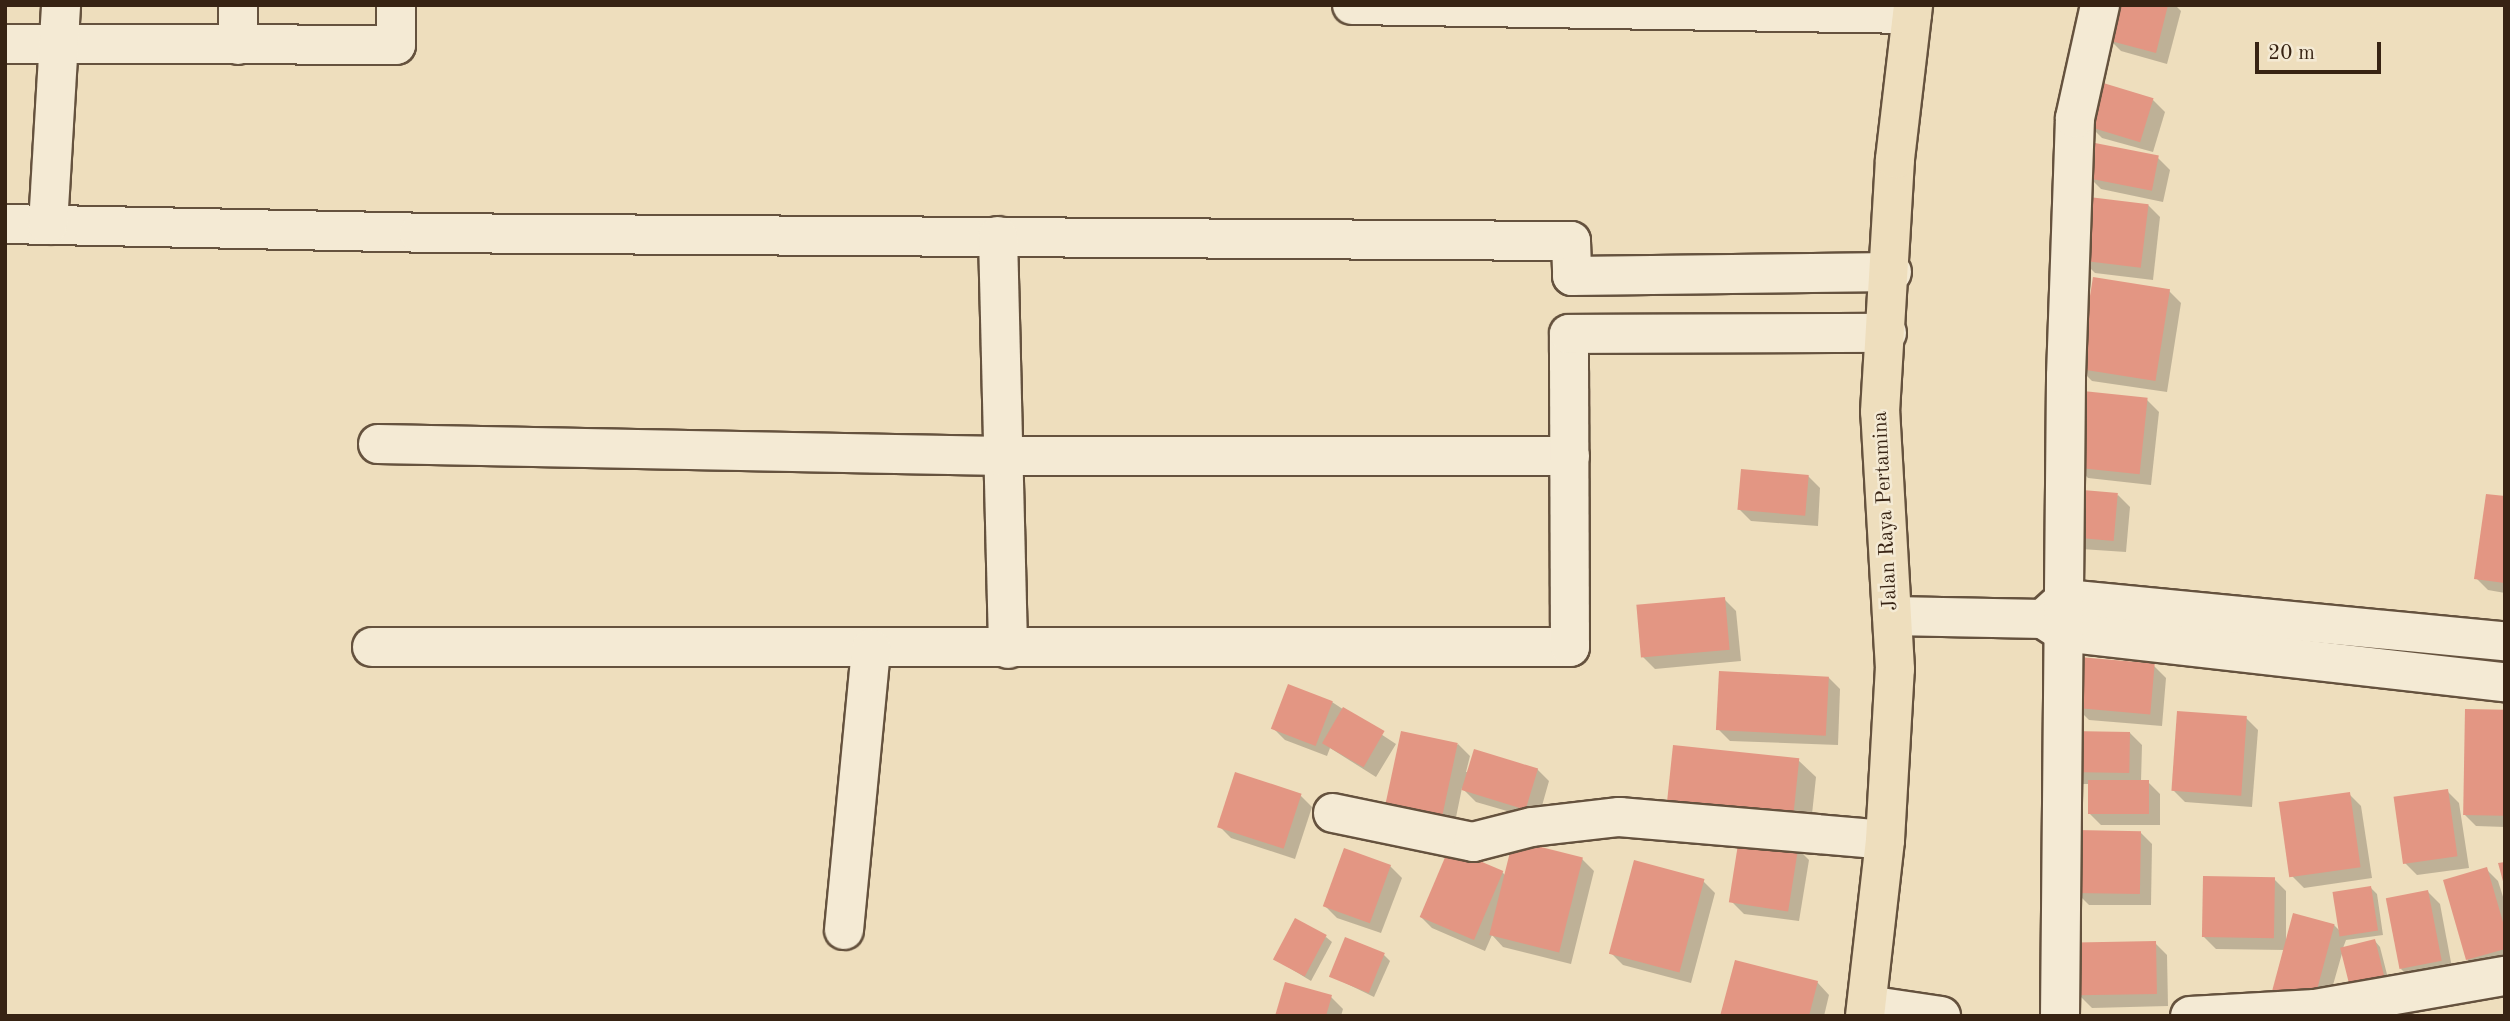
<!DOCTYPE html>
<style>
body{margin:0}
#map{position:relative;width:2510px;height:1021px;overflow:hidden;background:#eedebd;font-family:"Old Standard TT",serif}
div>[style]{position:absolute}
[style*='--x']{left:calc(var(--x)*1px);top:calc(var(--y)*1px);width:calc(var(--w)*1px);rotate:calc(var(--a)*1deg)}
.shadow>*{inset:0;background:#0003}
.building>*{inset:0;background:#e39683;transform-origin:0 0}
.roads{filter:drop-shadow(2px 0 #65523e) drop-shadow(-2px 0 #65523e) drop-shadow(0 2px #65523e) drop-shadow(0 -2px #65523e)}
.street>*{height:38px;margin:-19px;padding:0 19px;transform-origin:19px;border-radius:19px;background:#f4ead4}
.primary>*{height:38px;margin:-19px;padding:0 19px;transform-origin:19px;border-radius:19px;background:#eedebd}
span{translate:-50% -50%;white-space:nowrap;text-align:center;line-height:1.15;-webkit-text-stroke:5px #f4ead4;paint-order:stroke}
.street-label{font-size:21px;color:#372313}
.frame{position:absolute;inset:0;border:7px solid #372313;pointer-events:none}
.scale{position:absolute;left:2255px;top:42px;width:126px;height:32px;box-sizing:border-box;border:4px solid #372313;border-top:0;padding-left:9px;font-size:21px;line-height:24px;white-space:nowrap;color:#372313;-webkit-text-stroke:5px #f4ead4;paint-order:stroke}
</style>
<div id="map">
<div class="shadow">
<div style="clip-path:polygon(2118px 5px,2175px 5px,2181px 11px,2167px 64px,2121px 51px,2109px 39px)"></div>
<div style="clip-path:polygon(2153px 100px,2165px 112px,2153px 152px,2102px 138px,2090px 126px)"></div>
<div style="clip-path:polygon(2158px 158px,2170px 170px,2163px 202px,2101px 189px,2089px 177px)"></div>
<div style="clip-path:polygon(2148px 205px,2160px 217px,2153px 280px,2095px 273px,2083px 261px)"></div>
<div style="clip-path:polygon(2169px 291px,2181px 303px,2167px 392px,2092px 381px,2080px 369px)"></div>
<div style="clip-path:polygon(2147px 400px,2159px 412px,2151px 485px,2088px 478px,2076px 466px)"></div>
<div style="clip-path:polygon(1808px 476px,1820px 488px,1818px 526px,1751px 521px,1739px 509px)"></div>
<div style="clip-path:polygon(2118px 495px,2130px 507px,2126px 552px,2081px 549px,2068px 537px)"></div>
<div style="clip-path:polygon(2505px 498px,2505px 593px,2488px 590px,2476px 578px)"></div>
<div style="clip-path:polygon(1724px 599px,1736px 611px,1741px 661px,1655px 669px,1643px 657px)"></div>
<div style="clip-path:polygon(2154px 666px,2166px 678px,2162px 726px,2089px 720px,2077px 708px)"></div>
<div style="clip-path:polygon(1828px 677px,1840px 689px,1838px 745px,1730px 741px,1718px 729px)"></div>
<div style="clip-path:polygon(1332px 702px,1396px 744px,1376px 777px,1330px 748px,1327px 756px,1285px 740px,1273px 728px)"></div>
<div style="clip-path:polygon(2505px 711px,2505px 827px,2476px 826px,2464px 814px)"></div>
<div style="clip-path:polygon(2246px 718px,2258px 730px,2252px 807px,2185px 802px,2173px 790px)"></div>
<div style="clip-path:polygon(2130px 733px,2142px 745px,2141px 782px,2148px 782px,2160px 794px,2160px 825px,2101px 825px,2089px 813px,2090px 784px,2083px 784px,2071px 772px)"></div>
<div style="clip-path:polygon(1458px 744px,1470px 756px,1466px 772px,1537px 769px,1549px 781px,1538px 820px,1476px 802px,1462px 788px,1453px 832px,1397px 820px)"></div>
<div style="clip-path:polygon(1798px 760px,1816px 777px,1809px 842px,1685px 830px)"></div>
<div style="clip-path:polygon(2447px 791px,2459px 803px,2469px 868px,2417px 875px,2405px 863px)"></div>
<div style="clip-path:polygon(2349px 794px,2361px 806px,2372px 878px,2304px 888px,2292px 876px)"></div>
<div style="clip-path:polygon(1300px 795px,1312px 807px,1295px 859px,1231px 838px,1219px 826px)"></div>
<div style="clip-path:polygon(2140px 832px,2152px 844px,2151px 905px,2089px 905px,2077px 893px)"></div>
<div style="clip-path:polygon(1797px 848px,1809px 860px,1799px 921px,1744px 914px,1732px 902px)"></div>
<div style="clip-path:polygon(1582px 859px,1594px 871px,1571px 964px,1503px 947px,1492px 935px,1485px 951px,1432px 928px,1420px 916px,1502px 872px,1506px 876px)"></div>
<div style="clip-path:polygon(1390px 866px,1402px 878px,1381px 933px,1337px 918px,1325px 906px)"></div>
<div style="clip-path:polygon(2486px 869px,2498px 881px,2505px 903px,2505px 964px,2479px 971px,2467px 959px)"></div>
<div style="clip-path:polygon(2274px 879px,2286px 891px,2286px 941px,2334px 925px,2340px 931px,2371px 888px,2377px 894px,2383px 935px,2346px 940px,2343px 948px,2375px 941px,2380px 947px,2391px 990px,2343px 950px,2325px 1013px,2286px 1002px,2274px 990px,2285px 950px,2216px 949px,2204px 937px)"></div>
<div style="clip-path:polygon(1703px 881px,1715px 893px,1691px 983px,1623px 965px,1611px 953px)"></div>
<div style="clip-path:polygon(2428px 892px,2440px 904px,2453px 973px,2413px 981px,2401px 969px)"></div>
<div style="clip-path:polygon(1326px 937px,1332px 942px,1311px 981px,1275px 959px)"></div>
<div style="clip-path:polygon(2155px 943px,2167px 955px,2168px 1006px,2092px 1008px,2080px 996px)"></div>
<div style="clip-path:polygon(1384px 955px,1390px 961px,1374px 997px,1331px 976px)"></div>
<div style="clip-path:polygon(1817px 982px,1829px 995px,1824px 1016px,1722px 1016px)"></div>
<div style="clip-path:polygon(1331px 997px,1343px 1009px,1341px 1016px,1277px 1016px)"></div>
</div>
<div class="building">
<div style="clip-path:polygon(2116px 5px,2168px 5px,2156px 53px,2107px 40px)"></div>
<div style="left:2100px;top:82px;width:56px;height:46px;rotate:17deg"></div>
<div style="left:2095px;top:143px;width:65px;height:36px;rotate:11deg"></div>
<div style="left:2089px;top:197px;width:60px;height:64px;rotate:7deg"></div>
<div style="left:2093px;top:277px;width:78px;height:93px;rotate:9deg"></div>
<div style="left:2083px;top:391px;width:65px;height:77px;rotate:6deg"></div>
<div style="left:1741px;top:469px;width:68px;height:41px;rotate:5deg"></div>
<div style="left:2071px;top:489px;width:47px;height:48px;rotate:5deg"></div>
<div style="clip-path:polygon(2486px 494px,2505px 496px,2505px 583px,2474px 579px)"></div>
<div style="left:1725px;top:597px;width:53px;height:89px;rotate:85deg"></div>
<div style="left:2079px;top:657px;width:76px;height:51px;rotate:5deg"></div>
<div style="left:1719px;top:671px;width:110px;height:59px;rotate:3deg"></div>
<div style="left:1288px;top:684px;width:48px;height:48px;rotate:21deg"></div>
<div style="left:1343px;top:707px;width:48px;height:42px;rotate:30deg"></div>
<div style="left:2465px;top:709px;width:40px;height:106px;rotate:1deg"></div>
<div style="left:2177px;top:711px;width:70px;height:80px;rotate:4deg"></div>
<div style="left:1401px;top:731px;width:58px;height:80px;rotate:12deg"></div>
<div style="left:2070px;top:731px;width:60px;height:41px;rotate:1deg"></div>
<div style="left:1673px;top:745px;width:127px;height:68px;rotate:6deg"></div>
<div style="left:1474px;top:749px;width:67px;height:43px;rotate:17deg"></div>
<div style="left:1235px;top:772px;width:70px;height:58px;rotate:18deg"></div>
<div style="left:2088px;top:780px;width:61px;height:34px"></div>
<div style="left:2448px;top:789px;width:68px;height:55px;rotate:82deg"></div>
<div style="left:2350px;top:792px;width:76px;height:72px;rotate:82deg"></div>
<div style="left:2076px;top:830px;width:65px;height:63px;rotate:1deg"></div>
<div style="left:1739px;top:838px;width:60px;height:65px;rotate:9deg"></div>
<div style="left:1513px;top:840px;width:72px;height:98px;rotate:14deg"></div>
<div style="left:1344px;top:848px;width:50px;height:62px;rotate:20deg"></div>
<div style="left:1449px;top:848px;width:59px;height:75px;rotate:23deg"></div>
<div style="left:1634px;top:860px;width:73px;height:97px;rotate:15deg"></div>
<div style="clip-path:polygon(2505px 862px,2505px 885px,2504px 885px,2498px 863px)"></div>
<div style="clip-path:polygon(2487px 867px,2505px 929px,2505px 949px,2466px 960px,2443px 880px)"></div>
<div style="left:2203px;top:876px;width:72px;height:61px;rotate:1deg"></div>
<div style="left:2371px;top:886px;width:45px;height:39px;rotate:81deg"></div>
<div style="left:2428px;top:890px;width:72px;height:43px;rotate:79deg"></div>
<div style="left:2293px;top:913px;width:43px;height:80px;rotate:15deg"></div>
<div style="left:1295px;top:918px;width:36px;height:47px;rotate:28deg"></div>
<div style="left:1345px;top:937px;width:43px;height:43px;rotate:22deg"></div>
<div style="left:2375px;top:939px;width:46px;height:36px;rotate:76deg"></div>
<div style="left:2156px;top:941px;width:53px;height:79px;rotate:89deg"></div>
<div style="clip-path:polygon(1735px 960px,1818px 981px,1809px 1016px,1720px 1016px)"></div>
<div style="clip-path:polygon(1285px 982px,1332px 995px,1326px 1016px,1275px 1016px)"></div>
</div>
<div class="roads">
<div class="street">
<div style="--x:1352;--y:5;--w:560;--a:0.92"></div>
<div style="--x:5;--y:44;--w:391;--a:0.1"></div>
<div style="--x:396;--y:45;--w:40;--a:-90"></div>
<div style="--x:238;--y:45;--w:40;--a:-90"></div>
<div style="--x:5;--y:224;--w:414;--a:1.2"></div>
<div style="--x:419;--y:233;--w:1152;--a:0.4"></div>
<div style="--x:1571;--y:241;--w:35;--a:88"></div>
<div style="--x:1572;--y:276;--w:320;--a:-0.7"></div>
<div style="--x:48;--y:225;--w:220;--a:-86.6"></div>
<div style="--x:998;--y:236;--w:413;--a:88.6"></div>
<div style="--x:378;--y:444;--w:626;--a:1.1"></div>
<div style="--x:1004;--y:456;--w:566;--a:0"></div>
<div style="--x:2047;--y:615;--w:24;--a:-42"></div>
<div style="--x:2065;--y:599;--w:442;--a:5.5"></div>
<div style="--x:1892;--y:616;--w:151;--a:1.1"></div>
<div style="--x:2043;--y:619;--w:24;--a:33"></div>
<div style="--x:2063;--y:632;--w:445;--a:6.5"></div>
<div style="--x:372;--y:647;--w:1198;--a:0"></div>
<div style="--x:1570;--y:647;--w:313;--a:-90.2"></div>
<div style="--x:1569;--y:334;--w:318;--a:-0.2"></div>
<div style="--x:1333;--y:813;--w:143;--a:11.7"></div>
<div style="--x:1473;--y:842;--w:61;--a:-14.3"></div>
<div style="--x:1532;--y:827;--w:88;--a:-6.6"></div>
<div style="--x:1619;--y:817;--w:267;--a:4.9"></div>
<div style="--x:844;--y:930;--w:283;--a:-84.5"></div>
<div style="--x:1867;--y:1005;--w:75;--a:8.5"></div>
<div style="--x:2060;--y:1016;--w:640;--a:-89.46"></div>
<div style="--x:2066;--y:376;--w:258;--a:-88"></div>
<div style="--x:2075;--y:118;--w:116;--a:-77.5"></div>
<div style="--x:2190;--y:1016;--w:125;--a:-3.2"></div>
<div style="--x:2315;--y:1009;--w:193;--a:-9.9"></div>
</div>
<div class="primary">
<div style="--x:1865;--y:1016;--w:177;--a:-83.5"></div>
<div style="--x:1885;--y:840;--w:171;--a:-86.7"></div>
<div style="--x:1895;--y:669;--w:257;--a:-93.3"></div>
<div style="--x:1880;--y:412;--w:253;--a:-86.6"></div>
<div style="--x:1895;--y:159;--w:155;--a:-83.3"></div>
</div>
</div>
<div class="street-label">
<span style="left:1886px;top:511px;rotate:-93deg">Jalan Raya Pertamina</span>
</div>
<div class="frame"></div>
<div class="scale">20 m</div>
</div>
